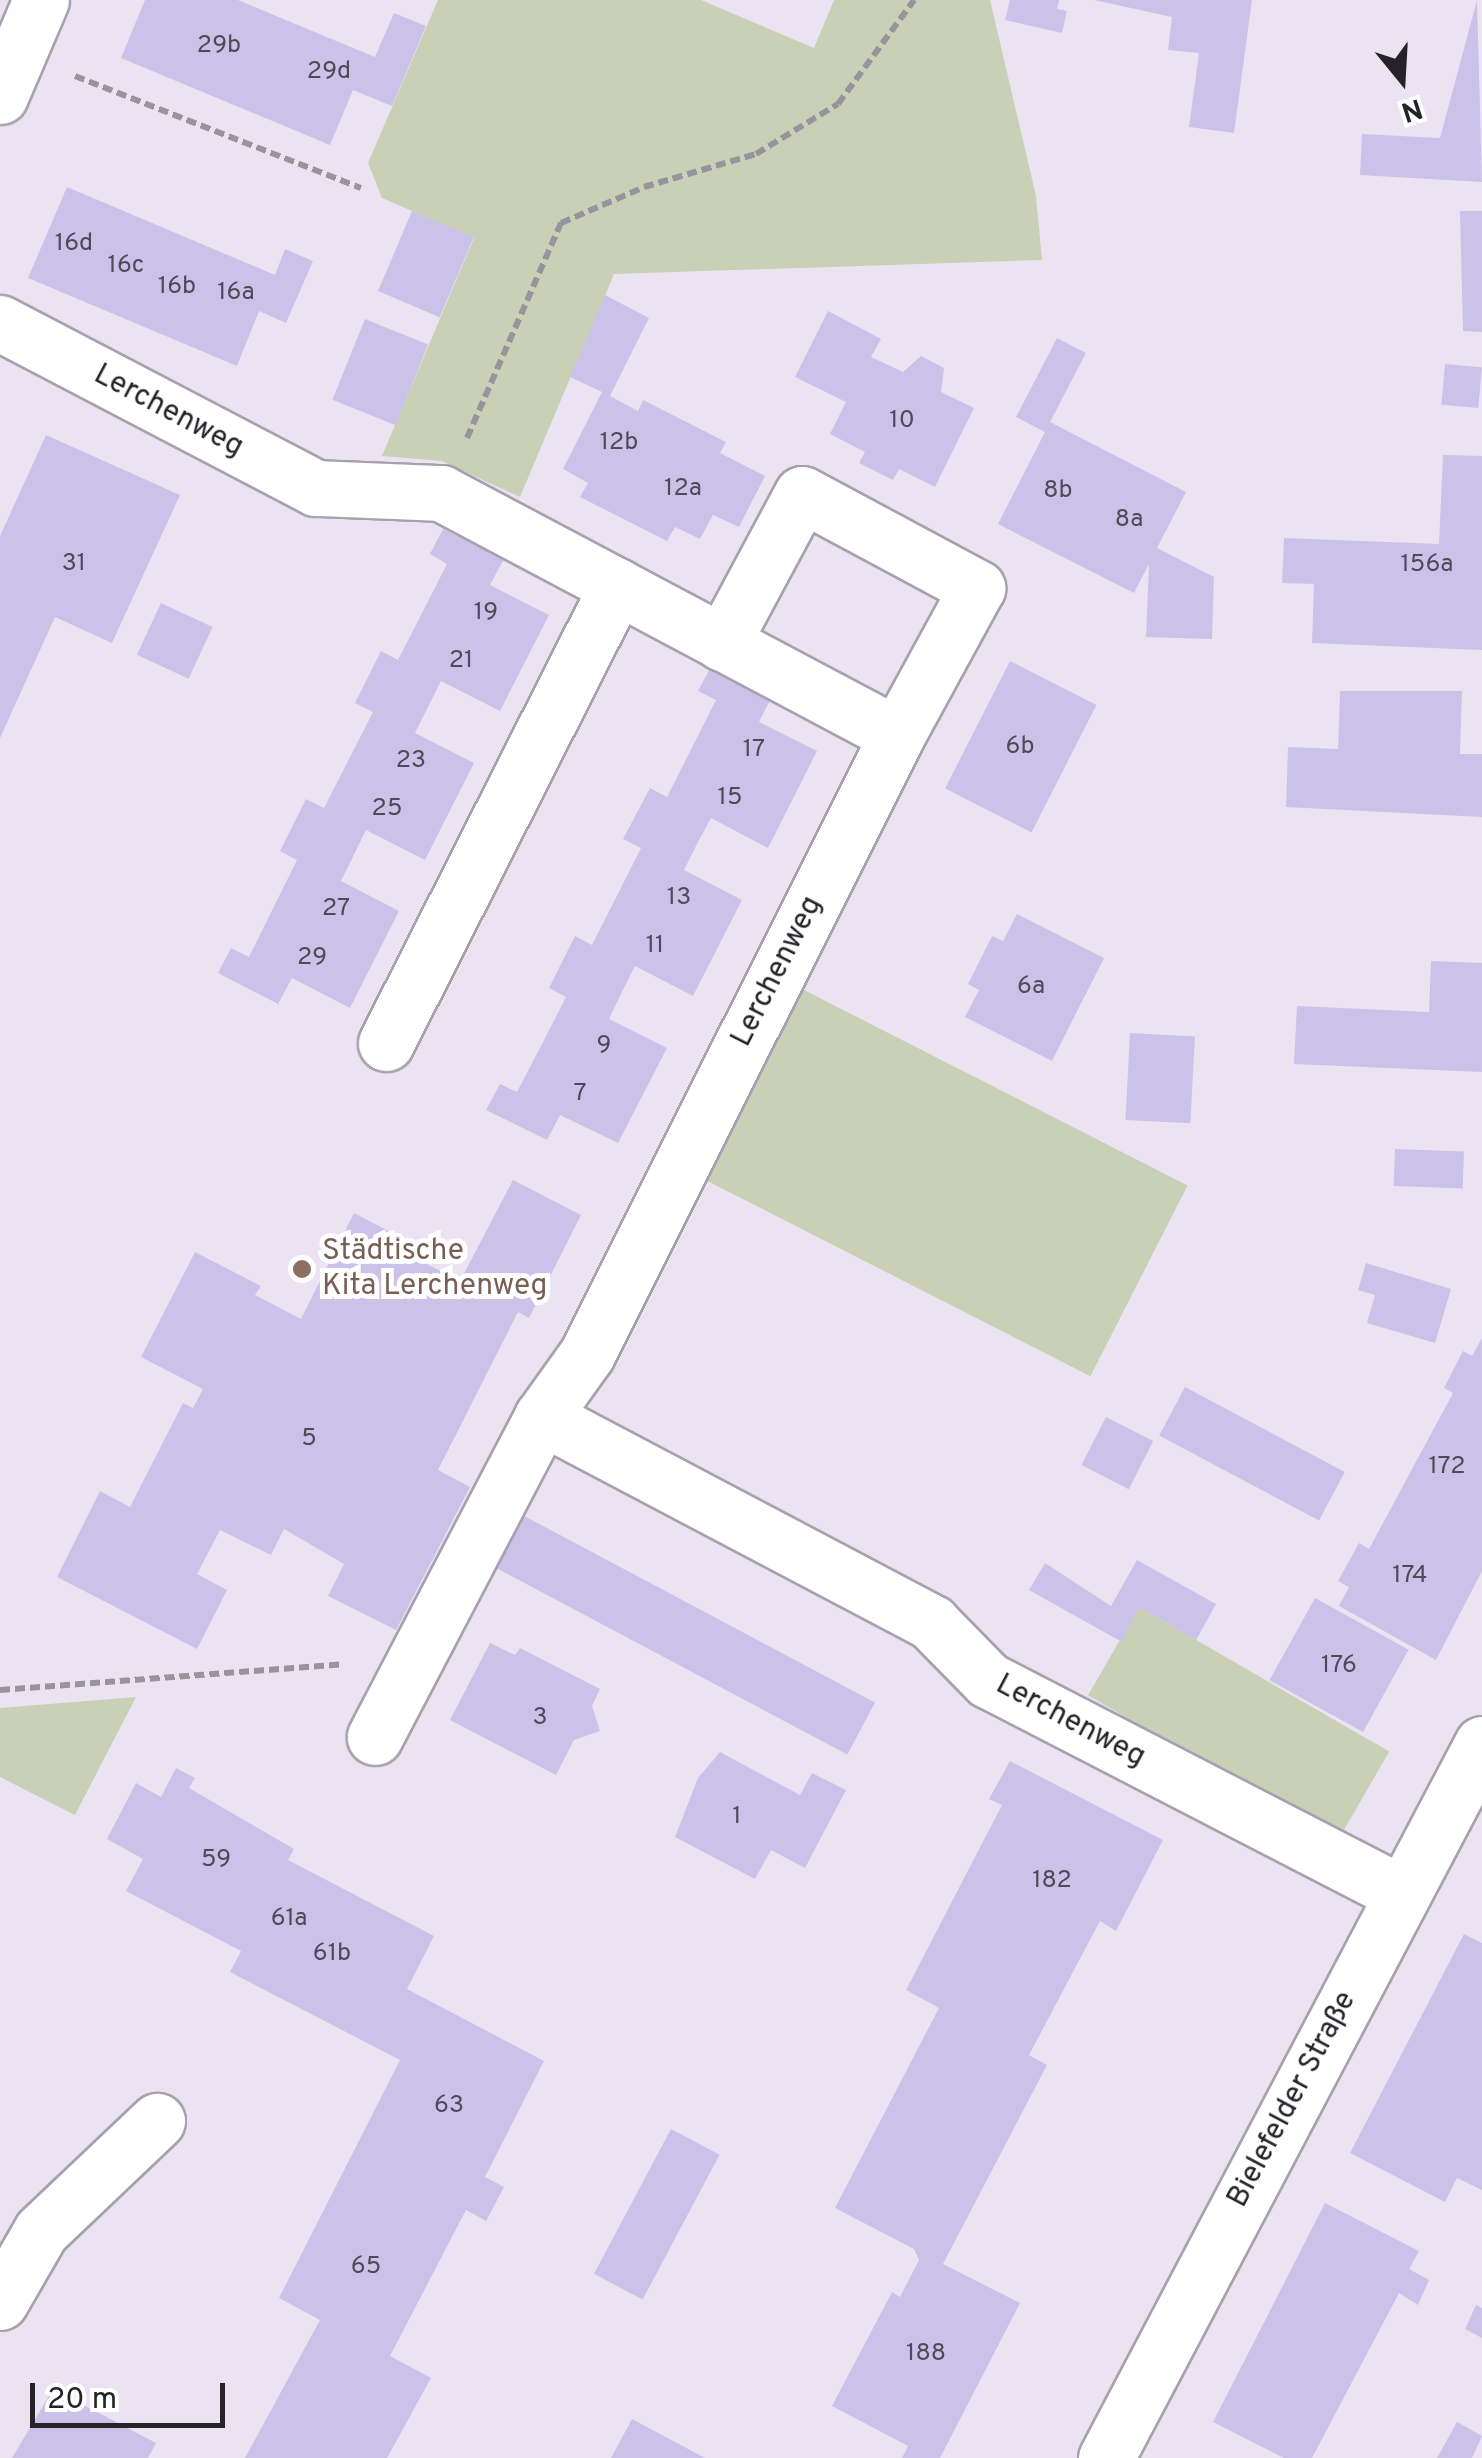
<!DOCTYPE html>
<meta charset="utf-8">
<style>
body{margin:0}
#map{position:relative;width:1482px;height:2458px;overflow:hidden;background:#ebe3f2;font-family:Overpass,sans-serif}
div>[style]{position:absolute}
[style*='--x']{left:calc(var(--x)*1px);top:calc(var(--y)*1px);width:calc(var(--w)*1px);rotate:calc(var(--a)*1deg)}
.green>*{inset:0;background:#c9d0b5;transform-origin:0 0}
.building>*{inset:0;background:#cbc2ea;transform-origin:0 0}
.path>*{height:6px;margin-top:-3px;transform-origin:0;background:repeating-linear-gradient(90deg,#99939e 0 10px,transparent 0 15px)}
.roads{filter:drop-shadow(2px 0 #a8a0af) drop-shadow(-2px 0 #a8a0af) drop-shadow(0 2px #a8a0af) drop-shadow(0 -2px #a8a0af)}
.minor>*{height:55px;margin:-27.5px;padding:0 27.5px;transform-origin:27.5px;border-radius:27.5px;background:#fff}
.dots>*{width:28px;height:28px;translate:-50% -50%;box-sizing:border-box;border:5px solid #fff;border-radius:50%}
span{translate:-50% -50%;white-space:nowrap;text-align:center;line-height:1.15;-webkit-text-stroke:10px #fff;paint-order:stroke}
.number-label{font-size:25px;color:#4e4a58}
.number-label span{-webkit-text-stroke-width:0}
.street-label{font-size:30px;color:#252228}
.education-label{font-size:30px;color:#785e54}
.left{translate:0 -50%;text-align:left}
.north{position:absolute;left:1352px;top:30px;width:100px;height:100px;-webkit-text-stroke:8px #fff;paint-order:stroke;rotate:162deg;font-size:28px;font-weight:700;line-height:40px;text-align:center;color:#252228}
.north::after{content:'';display:block;margin:auto;width:35px;height:45px;background:#252228;clip-path:polygon(50% 0,100% 100%,50% 72%,0 100%)}
.scale{position:absolute;left:30px;top:2383px;width:195px;height:45px;box-sizing:border-box;border:5px solid #252228;border-top:0;padding-left:12px;font-size:30px;line-height:35px;white-space:nowrap;color:#252228;-webkit-text-stroke:8px #fff;paint-order:stroke}
</style>
<div id="map">
<div class="green">
<div style="clip-path:polygon(438px 0,701px 0,814px 48px,834px 0,990px 0,1036px 196px,1042px 260px,614px 274px,520px 497px,442px 461px,382px 456px,474px 238px,382px 198px,368px 163px)"></div>
<div style="left:800px;top:988px;width:435px;height:214px;rotate:27deg"></div>
<div style="left:1139px;top:1607px;width:289px;height:102px;rotate:30deg"></div>
<div style="clip-path:polygon(136px 1697px,75px 1815px,0 1777px,0 1708px)"></div>
</div>
<div class="building">
<div style="clip-path:polygon(145px 0,238px 0,375px 57px,394px 13px,426px 26px,392px 106px,353px 90px,330px 145px,121px 58px)"></div>
<div style="clip-path:polygon(1010px 0,1059px 0,1057px 9px,1067px 11px,1062px 33px,1005px 20px)"></div>
<div style="clip-path:polygon(1094px 0,1252px 0,1234px 133px,1189px 127px,1199px 53px,1168px 50px,1172px 17px)"></div>
<div style="clip-path:polygon(1477px 0,1482px 182px,1360px 175px,1362px 134px,1440px 138px)"></div>
<div style="clip-path:polygon(67px 187px,275px 275px,285px 249px,313px 261px,286px 323px,259px 311px,237px 366px,28px 278px)"></div>
<div style="left:412px;top:211px;width:67px;height:87px;rotate:23deg"></div>
<div style="clip-path:polygon(1460px 211px,1482px 211px,1482px 332px,1463px 331px)"></div>
<div style="clip-path:polygon(605px 295px,649px 318px,610px 396px,638px 411px,643px 400px,726px 442px,720px 453px,765px 476px,739px 527px,713px 515px,700px 539px,675px 527px,667px 541px,580px 497px,588px 483px,563px 469px,602px 392px,570px 377px)"></div>
<div style="clip-path:polygon(828px 311px,881px 339px,871px 357px,903px 372px,921px 356px,944px 368px,941px 392px,974px 408px,935px 487px,899px 469px,893px 480px,859px 463px,865px 452px,830px 434px,846px 402px,795px 377px)"></div>
<div style="left:365px;top:319px;width:68px;height:87px;rotate:22deg"></div>
<div style="clip-path:polygon(1057px 338px,1086px 353px,1050px 422px,1186px 492px,1157px 548px,1214px 577px,1212px 639px,1146px 637px,1149px 564px,1134px 593px,998px 524px,1045px 432px,1016px 417px)"></div>
<div style="left:1445px;top:364px;width:37px;height:41px;rotate:5deg"></div>
<div style="clip-path:polygon(46px 435px,180px 495px,112px 643px,55px 617px,0 738px,0 536px)"></div>
<div style="clip-path:polygon(1443px 455px,1482px 456px,1482px 650px,1312px 643px,1314px 584px,1282px 583px,1284px 538px,1439px 544px)"></div>
<div style="clip-path:polygon(443px 529px,504px 559px,490px 585px,549px 615px,500px 711px,441px 681px,415px 733px,474px 763px,425px 860px,366px 830px,341px 881px,399px 911px,350px 1008px,292px 978px,278px 1004px,218px 973px,231px 948px,249px 957px,297px 860px,280px 851px,306px 799px,324px 808px,373px 712px,355px 703px,381px 651px,398px 660px,447px 564px,430px 554px)"></div>
<div style="left:161px;top:603px;width:57px;height:57px;rotate:25deg"></div>
<div style="left:1010px;top:661px;width:97px;height:143px;rotate:27deg"></div>
<div style="clip-path:polygon(712px 665px,772px 696px,759px 722px,817px 751px,768px 848px,711px 818px,697px 844px,684px 870px,742px 900px,693px 996px,635px 966px,622px 992px,609px 1019px,667px 1048px,618px 1143px,560px 1115px,547px 1140px,486px 1110px,500px 1084px,517px 1092px,542px 1044px,566px 997px,549px 988px,575px 936px,592px 945px,641px 848px,623px 839px,650px 788px,667px 797px,716px 700px,698px 691px)"></div>
<div style="clip-path:polygon(1340px 691px,1462px 691px,1460px 754px,1482px 754px,1482px 817px,1286px 807px,1288px 747px,1338px 749px)"></div>
<div style="clip-path:polygon(1017px 914px,1104px 958px,1052px 1061px,965px 1017px,979px 990px,968px 984px,992px 936px,1003px 941px)"></div>
<div style="clip-path:polygon(1431px 961px,1482px 963px,1482px 1072px,1294px 1064px,1297px 1006px,1429px 1012px)"></div>
<div style="left:1130px;top:1033px;width:65px;height:87px;rotate:3deg"></div>
<div style="left:1395px;top:1149px;width:69px;height:37px;rotate:2deg"></div>
<div style="clip-path:polygon(513px 1180px,581px 1215px,529px 1318px,518px 1312px,438px 1470px,470px 1487px,396px 1630px,328px 1596px,344px 1564px,284px 1529px,271px 1555px,220px 1530px,197px 1574px,227px 1590px,197px 1649px,57px 1577px,100px 1491px,130px 1507px,183px 1403px,193px 1408px,203px 1389px,141px 1357px,195px 1252px,261px 1286px,255px 1295px,301px 1319px,354px 1213px,425px 1250px,419px 1260px,460px 1281px)"></div>
<div style="clip-path:polygon(1366px 1263px,1451px 1289px,1435px 1343px,1367px 1323px,1375px 1295px,1358px 1290px)"></div>
<div style="clip-path:polygon(1482px 1338px,1482px 1571px,1436px 1660px,1339px 1606px,1349px 1587px,1338px 1581px,1359px 1543px,1369px 1549px,1453px 1393px,1444px 1388px,1463px 1351px,1472px 1356px)"></div>
<div style="left:1185px;top:1387px;width:181px;height:55px;rotate:28deg"></div>
<div style="left:1106px;top:1417px;width:53px;height:54px;rotate:27deg"></div>
<div style="left:513px;top:1510px;width:410px;height:59px;rotate:28deg"></div>
<div style="clip-path:polygon(1137px 1560px,1216px 1604px,1196px 1640px,1139px 1607px,1122px 1642px,1029px 1590px,1045px 1563px,1111px 1606px)"></div>
<div style="left:1315px;top:1598px;width:107px;height:94px;rotate:29deg"></div>
<div style="clip-path:polygon(490px 1643px,515px 1655px,520px 1648px,600px 1689px,592px 1706px,600px 1731px,574px 1740px,556px 1775px,450px 1720px)"></div>
<div style="clip-path:polygon(720px 1752px,800px 1795px,812px 1773px,846px 1790px,805px 1868px,771px 1850px,755px 1879px,675px 1837px,698px 1778px)"></div>
<div style="clip-path:polygon(1010px 1761px,1163px 1840px,1116px 1931px,1100px 1921px,1029px 2055px,1047px 2065px,943px 2264px,1020px 2303px,940px 2458px,902px 2458px,908px 2446px,832px 2406px,892px 2292px,900px 2297px,919px 2260px,914px 2249px,835px 2208px,939px 2008px,906px 1990px,1002px 1805px,989px 1799px)"></div>
<div style="clip-path:polygon(176px 1768px,195px 1778px,189px 1788px,294px 1849px,288px 1860px,434px 1936px,407px 1989px,544px 2061px,485px 2177px,504px 2187px,486px 2221px,466px 2210px,390px 2356px,431px 2378px,387px 2458px,245px 2458px,320px 2320px,279px 2298px,400px 2060px,230px 1972px,241px 1951px,126px 1891px,143px 1859px,107px 1839px,136px 1783px,161px 1797px)"></div>
<div style="clip-path:polygon(1464px 1934px,1482px 1943px,1482px 2190px,1457px 2178px,1445px 2202px,1350px 2153px)"></div>
<div style="left:671px;top:2129px;width:55px;height:164px;rotate:28deg"></div>
<div style="clip-path:polygon(1325px 2203px,1419px 2251px,1409px 2269px,1429px 2280px,1418px 2305px,1399px 2293px,1312px 2458px,1284px 2458px,1213px 2422px)"></div>
<div style="clip-path:polygon(1476px 2305px,1482px 2308px,1482px 2338px,1465px 2329px)"></div>
<div style="clip-path:polygon(53px 2389px,156px 2443px,148px 2458px,12px 2458px)"></div>
<div style="clip-path:polygon(632px 2419px,705px 2458px,611px 2458px)"></div>
<div style="clip-path:polygon(1457px 2422px,1482px 2436px,1472px 2458px,1437px 2458px)"></div>
</div>
<div class="path">
<div style="--x:75;--y:76;--w:307;--a:21.4"></div>
<div style="--x:467;--y:438;--w:235;--a:-66.4"></div>
<div style="--x:561;--y:223;--w:90;--a:-23.4"></div>
<div style="--x:644;--y:187;--w:117;--a:-16.4"></div>
<div style="--x:756;--y:154;--w:96;--a:-31.4"></div>
<div style="--x:838;--y:104;--w:129;--a:-53.8"></div>
<div style="--x:0;--y:1690;--w:344;--a:-4.3"></div>
</div>
<div class="roads">
<div class="minor">
<div style="--x:0;--y:96;--w:104;--a:-66.9"></div>
<div style="--x:0;--y:323;--w:356;--a:27.6"></div>
<div style="--x:316;--y:488;--w:125;--a:2.3"></div>
<div style="--x:441;--y:493;--w:516;--a:27.95"></div>
<div style="--x:897;--y:735;--w:692;--a:116.6"></div>
<div style="--x:587;--y:1354;--w:77;--a:125.5"></div>
<div style="--x:542;--y:1417;--w:361;--a:117.6"></div>
<div style="--x:722;--y:643;--w:169;--a:-61.8"></div>
<div style="--x:802;--y:494;--w:199;--a:28.2"></div>
<div style="--x:977;--y:588;--w:167;--a:118.6"></div>
<div style="--x:386;--y:1043;--w:512;--a:-63.18"></div>
<div style="--x:542;--y:1417;--w:441;--a:27.8"></div>
<div style="--x:932;--y:1623;--w:80;--a:45.5"></div>
<div style="--x:988;--y:1680;--w:465;--a:27.3"></div>
<div style="--x:0;--y:2302;--w:82;--a:-60"></div>
<div style="--x:41;--y:2231;--w:160;--a:-43.5"></div>
<div style="--x:1106;--y:2458;--w:807;--a:-62.23"></div>
</div>
</div>
<div class="dots">
<div style="left:302px;top:1269px;background:#8d6e63"></div>
</div>
<div class="number-label">
<span style="left:219px;top:46px">29b</span>
<span style="left:329px;top:72px">29d</span>
<span style="left:74px;top:244px">16d</span>
<span style="left:126px;top:266px">16c</span>
<span style="left:177px;top:287px">16b</span>
<span style="left:236px;top:293px">16a</span>
<span style="left:902px;top:421px">10</span>
<span style="left:619px;top:443px">12b</span>
<span style="left:683px;top:489px">12a</span>
<span style="left:1058px;top:491px">8b</span>
<span style="left:1129px;top:520px">8a</span>
<span style="left:74px;top:564px">31</span>
<span style="left:1427px;top:565px">156a</span>
<span style="left:486px;top:613px">19</span>
<span style="left:461px;top:661px">21</span>
<span style="left:1020px;top:747px">6b</span>
<span style="left:754px;top:750px">17</span>
<span style="left:411px;top:761px">23</span>
<span style="left:730px;top:798px">15</span>
<span style="left:387px;top:809px">25</span>
<span style="left:679px;top:898px">13</span>
<span style="left:336px;top:909px">27</span>
<span style="left:655px;top:946px">11</span>
<span style="left:312px;top:958px">29</span>
<span style="left:1031px;top:987px">6a</span>
<span style="left:604px;top:1046px">9</span>
<span style="left:580px;top:1094px">7</span>
<span style="left:309px;top:1439px">5</span>
<span style="left:1447px;top:1467px">172</span>
<span style="left:1410px;top:1576px">174</span>
<span style="left:1339px;top:1666px">176</span>
<span style="left:540px;top:1718px">3</span>
<span style="left:737px;top:1817px">1</span>
<span style="left:216px;top:1860px">59</span>
<span style="left:1052px;top:1881px">182</span>
<span style="left:289px;top:1919px">61a</span>
<span style="left:332px;top:1954px">61b</span>
<span style="left:449px;top:2106px">63</span>
<span style="left:366px;top:2267px">65</span>
<span style="left:926px;top:2354px">188</span>
</div>
<div class="street-label">
<span style="left:168px;top:412px;rotate:28deg">Lerchenweg</span>
<span style="left:778px;top:972px;rotate:-63deg">Lerchenweg</span>
<span style="left:1070px;top:1722px;rotate:28deg">Lerchenweg</span>
<span style="left:1293px;top:2100px;rotate:-62deg">Bielefelder Straße</span>
</div>
<div class="education-label">
<span class="left" style="left:322px;top:1269px">Städtische<br>Kita Lerchenweg</span>
</div>
<div class="north">N</div>
<div class="scale">20 m</div>
</div>
